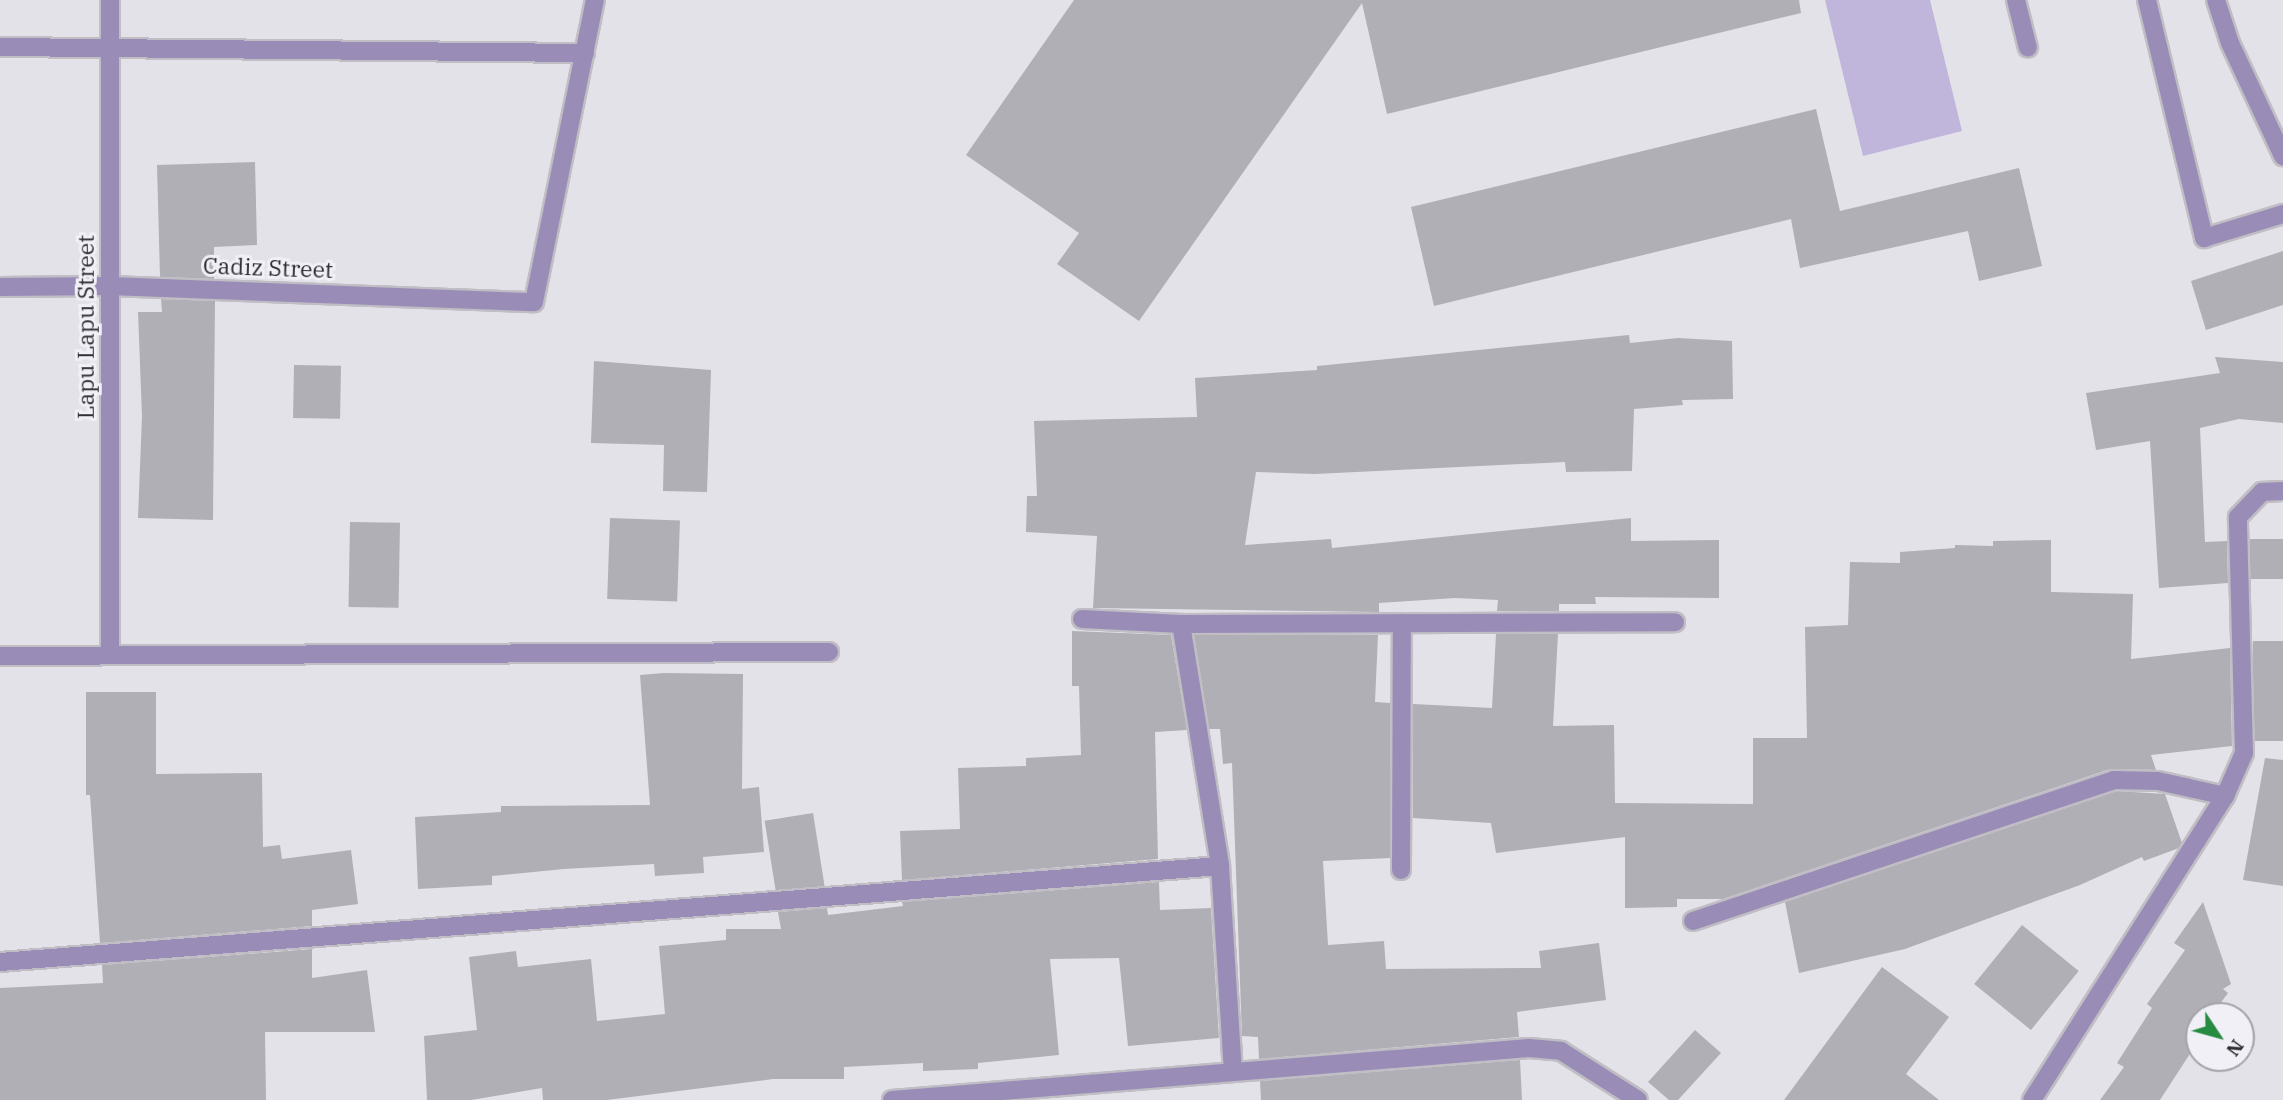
<!DOCTYPE html>
<style>
body{margin:0}
#map{position:relative;width:2283px;height:1100px;overflow:hidden;background:#e4e2e9;font-family:"IBM Plex Serif",serif}
div>[style]{position:absolute}
[style*='--x']{left:calc(var(--x)*1px);top:calc(var(--y)*1px);width:calc(var(--w)*1px);rotate:calc(var(--a)*1deg)}
.green>*{inset:0;background:#c0b5db}
.building>*{inset:0;background:#b0afb5;transform-origin:0 0}
.roads{filter:drop-shadow(2px 0 #c0bec4) drop-shadow(-2px 0 #c0bec4) drop-shadow(0 2px #c0bec4) drop-shadow(0 -2px #c0bec4)}
.minor>*{height:18px;margin:-9px;padding:0 9px;transform-origin:9px;border-radius:9px;background:#998db8}
span{translate:-50% -50%;white-space:nowrap;text-align:center;line-height:1.15;-webkit-text-stroke:6px #f1f0f7;paint-order:stroke}
.street-label{font-size:23px;color:#302f32}
.north{position:absolute;left:2185px;top:1002px;width:70px;height:70px;box-sizing:border-box;background:#f1f0f7;border:2px solid #a4a3a8;border-radius:50%;rotate:126deg;font-size:19px;font-weight:700;line-height:28px;text-align:center;color:#302f32}
.north::after{content:'';display:block;margin:auto;width:24px;height:32px;background:#278c41;clip-path:polygon(50% 0,100% 100%,50% 72%,0 100%)}
</style>
<div id="map">
<div class="green">
<div style="clip-path:polygon(1825px 0,1930px 0,1962px 131px,1863px 156px)"></div>
</div>
<div class="building">
<div style="clip-path:polygon(1074px 0,1799px 0,1801px 13px,1387px 114px,1362px 3px,1139px 321px,1057px 264px,1079px 233px,966px 155px)"></div>
<div style="clip-path:polygon(1816px 109px,1840px 211px,2019px 168px,2042px 266px,1979px 281px,1968px 231px,1800px 268px,1791px 219px,1434px 306px,1411px 207px)"></div>
<div style="clip-path:polygon(255px 162px,257px 245px,214px 247px,214px 279px,160px 277px,157px 165px)"></div>
<div style="clip-path:polygon(2283px 251px,2283px 305px,2206px 330px,2191px 281px)"></div>
<div style="clip-path:polygon(161px 299px,215px 301px,213px 520px,138px 518px,142px 416px,138px 312px,162px 312px)"></div>
<div style="clip-path:polygon(1629px 335px,1630px 343px,1678px 338px,1732px 341px,1733px 399px,1682px 400px,1683px 405px,1634px 409px,1632px 471px,1566px 472px,1565px 462px,1315px 474px,1256px 472px,1245px 545px,1331px 539px,1332px 548px,1631px 518px,1631px 541px,1719px 540px,1719px 598px,1595px 597px,1596px 604px,1559px 604px,1559px 611px,1497px 611px,1498px 600px,1455px 598px,1379px 603px,1379px 612px,1093px 608px,1097px 536px,1026px 532px,1027px 496px,1037px 496px,1034px 421px,1197px 417px,1195px 378px,1317px 370px,1317px 366px)"></div>
<div style="clip-path:polygon(2215px 357px,2283px 362px,2283px 423px,2239px 419px,2200px 428px,2205px 542px,2227px 541px,2228px 583px,2159px 588px,2150px 441px,2096px 450px,2086px 393px,2220px 373px)"></div>
<div style="clip-path:polygon(594px 361px,711px 370px,707px 492px,663px 491px,664px 445px,591px 443px)"></div>
<div style="left:294px;top:365px;width:47px;height:53px;rotate:1deg"></div>
<div style="left:610px;top:518px;width:70px;height:81px;rotate:2deg"></div>
<div style="left:350px;top:522px;width:50px;height:85px;rotate:1deg"></div>
<div style="left:2283px;top:539px;width:40px;height:33px;rotate:90deg"></div>
<div style="clip-path:polygon(2051px 540px,2051px 592px,2133px 594px,2131px 659px,2230px 648px,2232px 746px,2151px 755px,2156px 770px,2110px 769px,1723px 899px,1677px 899px,1677px 907px,1625px 908px,1625px 837px,1496px 853px,1491px 823px,1413px 818px,1413px 704px,1492px 708px,1496px 634px,1558px 634px,1553px 726px,1614px 725px,1615px 803px,1753px 804px,1753px 738px,1807px 738px,1805px 627px,1848px 625px,1850px 562px,1900px 563px,1900px 552px,1955px 548px,1955px 545px,1993px 546px,1993px 541px)"></div>
<div style="clip-path:polygon(1072px 631px,1171px 635px,1187px 730px,1155px 732px,1158px 859px,902px 880px,900px 831px,960px 829px,958px 768px,1026px 766px,1026px 758px,1081px 755px,1079px 686px,1072px 686px)"></div>
<div style="clip-path:polygon(1194px 635px,1378px 635px,1375px 702px,1390px 703px,1390px 858px,1323px 861px,1328px 945px,1384px 941px,1386px 969px,1541px 968px,1539px 951px,1599px 943px,1606px 1000px,1517px 1012px,1519px 1037px,1259px 1059px,1258px 1037px,1242px 1036px,1232px 763px,1223px 764px,1220px 729px,1209px 729px)"></div>
<div style="left:2283px;top:641px;width:100px;height:30px;rotate:90deg"></div>
<div style="clip-path:polygon(664px 673px,743px 674px,742px 789px,759px 787px,764px 852px,703px 857px,704px 873px,655px 876px,654px 864px,564px 869px,492px 876px,492px 885px,418px 889px,415px 817px,501px 812px,501px 806px,650px 805px,640px 675px)"></div>
<div style="clip-path:polygon(86px 692px,156px 692px,156px 774px,262px 773px,263px 847px,280px 845px,282px 859px,351px 850px,358px 904px,312px 910px,312px 926px,100px 943px,90px 795px,86px 795px)"></div>
<div style="clip-path:polygon(2265px 758px,2283px 760px,2283px 886px,2243px 880px)"></div>
<div style="clip-path:polygon(2116px 791px,2165px 794px,2182px 843px,2179px 848px,2144px 861px,2142px 857px,2080px 885px,1905px 949px,1799px 973px,1785px 902px)"></div>
<div style="left:813px;top:813px;width:74px;height:49px;rotate:81deg"></div>
<div style="clip-path:polygon(1159px 882px,1160px 910px,1211px 908px,1219px 1038px,1128px 1046px,1119px 958px,1050px 959px,1059px 1055px,978px 1063px,978px 1069px,923px 1071px,923px 1063px,844px 1067px,844px 1079px,773px 1079px,607px 1100px,543px 1100px,542px 1088px,471px 1100px,427px 1100px,424px 1036px,477px 1030px,469px 957px,516px 951px,518px 967px,591px 959px,597px 1021px,665px 1014px,659px 946px,726px 940px,726px 929px,781px 929px,778px 912px,827px 908px,828px 915px,903px 906px,902px 902px)"></div>
<div style="clip-path:polygon(2203px 902px,2231px 984px,2223px 989px,2228px 993px,2211px 1016px,2199px 1016px,2193px 1049px,2160px 1100px,2100px 1100px,2124px 1067px,2117px 1063px,2152px 1008px,2147px 1004px,2185px 950px,2174px 943px)"></div>
<div style="left:2022px;top:925px;width:73px;height:76px;rotate:39deg"></div>
<div style="clip-path:polygon(312px 949px,312px 978px,367px 970px,375px 1032px,265px 1032px,266px 1100px,0 1100px,0 988px,103px 983px,102px 965px)"></div>
<div style="clip-path:polygon(1882px 967px,1949px 1017px,1906px 1074px,1939px 1100px,1784px 1100px)"></div>
<div style="clip-path:polygon(1695px 1030px,1721px 1053px,1678px 1100px,1669px 1100px,1648px 1082px)"></div>
<div style="clip-path:polygon(1520px 1060px,1522px 1100px,1261px 1100px,1260px 1081px)"></div>
</div>
<div class="roads">
<div class="minor">
<div style="--x:2016;--y:0;--w:49;--a:76"></div>
<div style="--x:2147;--y:0;--w:245;--a:76.5"></div>
<div style="--x:2204;--y:238;--w:83;--a:-16.9"></div>
<div style="--x:2216;--y:0;--w:45;--a:72"></div>
<div style="--x:2230;--y:43;--w:125;--a:64.9"></div>
<div style="--x:0;--y:47;--w:585;--a:0.59"></div>
<div style="--x:0;--y:287;--w:110;--a:-0.5"></div>
<div style="--x:110;--y:286;--w:424;--a:2.2"></div>
<div style="--x:534;--y:302;--w:308;--a:-78.6"></div>
<div style="--x:1082;--y:619;--w:99;--a:2.9"></div>
<div style="--x:1181;--y:624;--w:494;--a:-0.2"></div>
<div style="--x:1181;--y:624;--w:245;--a:80.8"></div>
<div style="--x:1220;--y:866;--w:206;--a:86.4"></div>
<div style="--x:110;--y:654;--w:654;--a:-90"></div>
<div style="--x:0;--y:656;--w:829;--a:-0.28"></div>
<div style="--x:1401;--y:870;--w:247;--a:-89.8"></div>
<div style="--x:1693;--y:921;--w:444;--a:-18.5"></div>
<div style="--x:2114;--y:780;--w:44;--a:1.3"></div>
<div style="--x:2158;--y:781;--w:69;--a:12.6"></div>
<div style="--x:0;--y:962;--w:1224;--a:-4.5"></div>
<div style="--x:892;--y:1100;--w:639;--a:-4.67"></div>
<div style="--x:1529;--y:1048;--w:32;--a:5"></div>
<div style="--x:1561;--y:1051;--w:91;--a:32.5"></div>
<div style="--x:2032;--y:1100;--w:360;--a:-57.6"></div>
<div style="--x:2225;--y:796;--w:47;--a:-66.2"></div>
<div style="--x:2244;--y:753;--w:236;--a:-91.5"></div>
<div style="--x:2238;--y:517;--w:35;--a:-46"></div>
<div style="--x:2262;--y:492;--w:21;--a:-3"></div>
</div>
</div>
<div class="street-label">
<span style="left:268px;top:267px;rotate:2deg">Cadiz Street</span>
<span style="left:85px;top:327px;rotate:-90deg">Lapu Lapu Street</span>
</div>
<div class="north">N</div>
</div>
